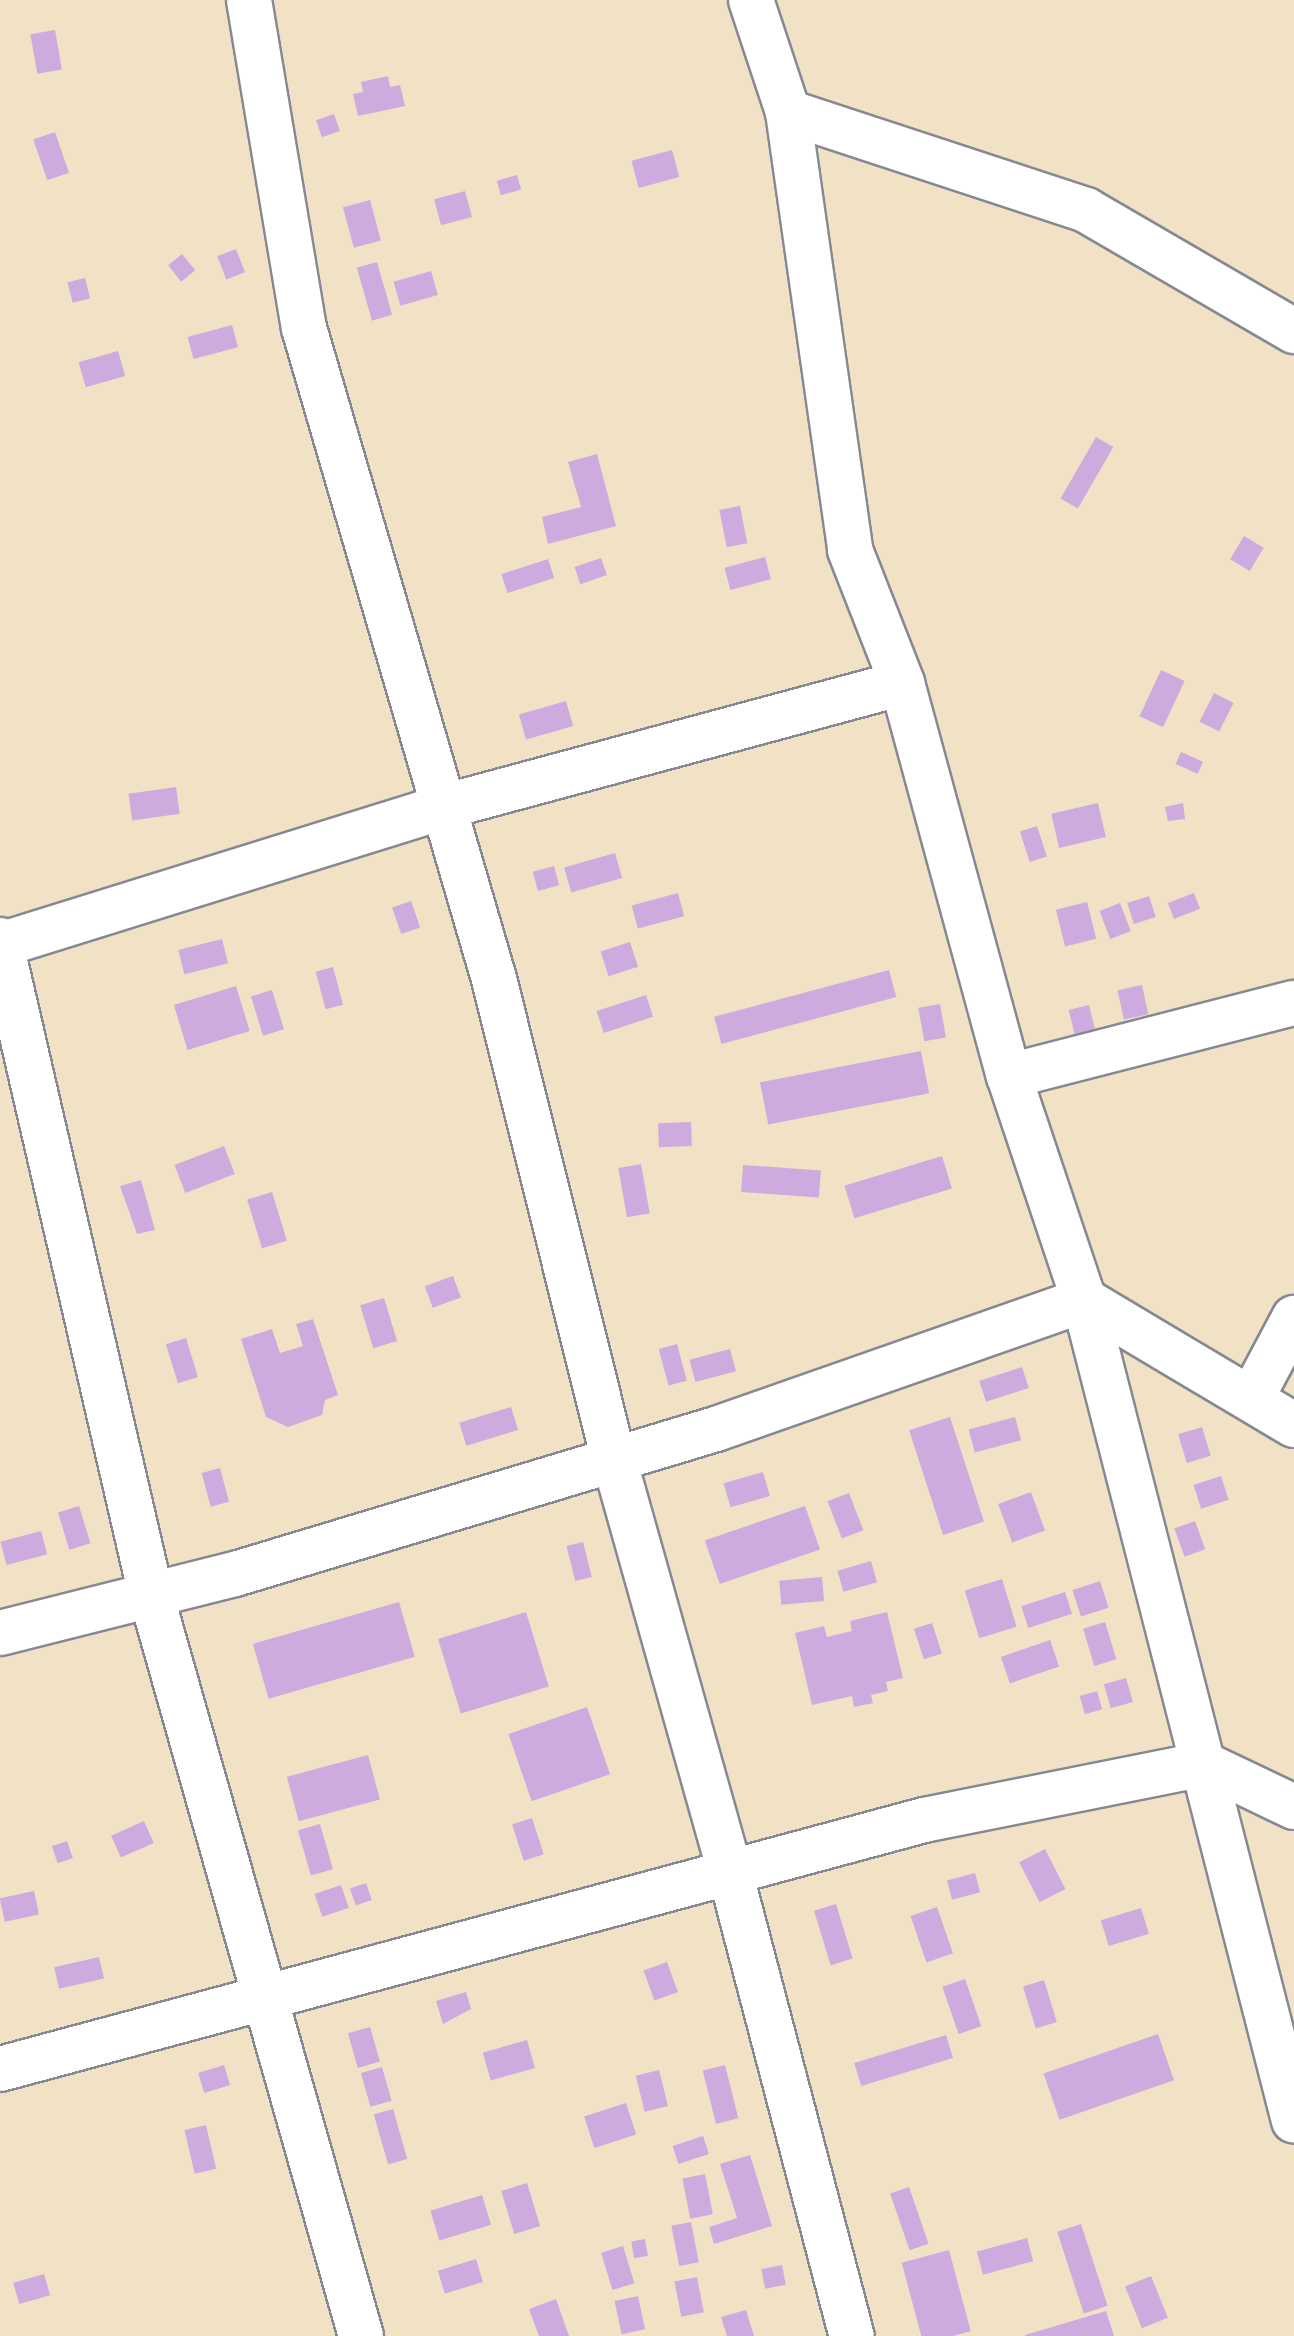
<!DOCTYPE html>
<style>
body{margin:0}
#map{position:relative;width:1294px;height:2336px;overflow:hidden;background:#f1e2c6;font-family:Mali,sans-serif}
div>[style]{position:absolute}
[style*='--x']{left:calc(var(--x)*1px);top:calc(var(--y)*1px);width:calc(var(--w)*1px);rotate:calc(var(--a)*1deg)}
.building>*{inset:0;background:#cdabdf;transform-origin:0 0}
.roads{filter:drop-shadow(2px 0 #868892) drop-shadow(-2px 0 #868892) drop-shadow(0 2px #868892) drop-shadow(0 -2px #868892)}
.minor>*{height:44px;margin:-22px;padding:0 22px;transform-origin:22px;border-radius:22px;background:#fff}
span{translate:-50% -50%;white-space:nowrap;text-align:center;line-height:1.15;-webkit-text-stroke:8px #f7f3e8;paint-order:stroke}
</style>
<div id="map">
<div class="building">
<div style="left:55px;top:30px;width:40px;height:25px;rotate:80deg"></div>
<div style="clip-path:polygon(388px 76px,390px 87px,400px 85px,405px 106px,358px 116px,353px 94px,363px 92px,361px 82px)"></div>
<div style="left:334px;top:114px;width:18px;height:19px;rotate:71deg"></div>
<div style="left:55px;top:132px;width:43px;height:23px;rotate:71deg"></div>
<div style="left:672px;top:150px;width:28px;height:42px;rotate:75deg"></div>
<div style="left:517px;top:175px;width:15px;height:21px;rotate:74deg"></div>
<div style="left:465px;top:191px;width:27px;height:32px;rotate:75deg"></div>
<div style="left:370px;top:200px;width:42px;height:28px;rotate:75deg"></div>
<div style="left:236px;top:249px;width:25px;height:20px;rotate:69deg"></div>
<div style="left:182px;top:254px;width:21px;height:18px;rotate:51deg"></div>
<div style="left:377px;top:262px;width:55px;height:21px;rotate:74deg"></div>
<div style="left:431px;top:271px;width:25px;height:39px;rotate:74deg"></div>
<div style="left:85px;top:278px;width:21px;height:18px;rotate:76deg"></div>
<div style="left:232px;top:325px;width:23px;height:46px;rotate:75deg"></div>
<div style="left:118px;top:351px;width:26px;height:41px;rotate:74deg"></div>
<div style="left:1096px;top:437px;width:20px;height:71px;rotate:30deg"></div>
<div style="clip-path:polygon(597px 454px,616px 526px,548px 544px,542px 517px,581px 507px,568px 462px)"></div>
<div style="left:740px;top:506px;width:38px;height:21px;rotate:79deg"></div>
<div style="left:1244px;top:536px;width:23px;height:27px;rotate:31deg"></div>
<div style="left:765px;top:557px;width:23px;height:42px;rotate:75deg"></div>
<div style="left:601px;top:558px;width:18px;height:28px;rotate:71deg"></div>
<div style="left:548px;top:559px;width:20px;height:49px;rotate:72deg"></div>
<div style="left:1161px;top:670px;width:26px;height:51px;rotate:25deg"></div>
<div style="left:1214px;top:693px;width:22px;height:32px;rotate:27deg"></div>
<div style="left:566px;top:701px;width:26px;height:49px;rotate:74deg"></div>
<div style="left:1181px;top:752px;width:24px;height:13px;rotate:24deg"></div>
<div style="left:176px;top:787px;width:27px;height:48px;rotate:82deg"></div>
<div style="left:1098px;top:803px;width:35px;height:48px;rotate:77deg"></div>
<div style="clip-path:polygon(1183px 803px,1185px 819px,1168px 821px,1165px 807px)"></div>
<div style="left:1037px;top:826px;width:32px;height:18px;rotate:72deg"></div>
<div style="left:615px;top:853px;width:26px;height:53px;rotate:74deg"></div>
<div style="left:554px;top:866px;width:20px;height:22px;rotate:75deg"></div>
<div style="left:678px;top:893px;width:24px;height:48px;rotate:75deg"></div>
<div style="left:1194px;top:893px;width:17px;height:28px;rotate:69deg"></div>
<div style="left:1149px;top:896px;width:22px;height:23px;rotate:72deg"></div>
<div style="left:411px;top:901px;width:28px;height:20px;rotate:71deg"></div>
<div style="left:1087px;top:902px;width:38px;height:32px;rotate:76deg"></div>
<div style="left:1120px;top:903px;width:30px;height:22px;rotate:69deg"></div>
<div style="left:222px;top:939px;width:25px;height:45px;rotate:76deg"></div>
<div style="left:630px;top:942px;width:26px;height:31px;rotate:72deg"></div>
<div style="left:333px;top:967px;width:39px;height:18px;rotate:75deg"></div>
<div style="left:889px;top:970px;width:28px;height:181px;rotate:75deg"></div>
<div style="left:1142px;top:985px;width:30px;height:25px;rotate:78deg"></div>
<div style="left:236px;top:986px;width:47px;height:65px;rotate:73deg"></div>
<div style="left:272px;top:990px;width:41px;height:22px;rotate:73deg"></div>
<div style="left:646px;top:995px;width:23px;height:52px;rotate:72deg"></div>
<div style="left:940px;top:1004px;width:34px;height:22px;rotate:80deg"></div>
<div style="left:1089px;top:1005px;width:30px;height:21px;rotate:76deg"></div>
<div style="left:921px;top:1051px;width:43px;height:164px;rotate:79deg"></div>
<div style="left:691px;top:1122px;width:24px;height:33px;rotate:88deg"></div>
<div style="left:224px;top:1146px;width:30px;height:53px;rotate:69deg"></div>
<div style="left:942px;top:1156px;width:34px;height:102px;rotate:73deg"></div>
<div style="left:641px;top:1164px;width:50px;height:23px;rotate:80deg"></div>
<div style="left:743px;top:1165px;width:78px;height:27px;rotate:4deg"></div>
<div style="clip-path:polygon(141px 1180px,155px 1230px,137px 1234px,120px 1186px)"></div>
<div style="left:272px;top:1192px;width:51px;height:26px;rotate:73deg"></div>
<div style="left:453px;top:1276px;width:23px;height:30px;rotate:70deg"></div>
<div style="left:384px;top:1298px;width:45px;height:25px;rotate:73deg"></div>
<div style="clip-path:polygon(313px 1319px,338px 1395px,325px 1400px,322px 1415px,288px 1427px,266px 1417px,241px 1339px,272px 1329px,280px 1353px,303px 1346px,296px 1324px)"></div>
<div style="left:186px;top:1338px;width:41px;height:21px;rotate:73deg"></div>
<div style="left:677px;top:1344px;width:38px;height:19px;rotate:75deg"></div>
<div style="left:730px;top:1349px;width:23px;height:42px;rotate:75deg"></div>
<div style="left:1022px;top:1367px;width:22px;height:45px;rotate:72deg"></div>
<div style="left:511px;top:1407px;width:24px;height:54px;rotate:73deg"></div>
<div style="left:950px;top:1417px;width:110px;height:43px;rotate:72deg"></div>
<div style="left:1015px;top:1417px;width:24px;height:48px;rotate:75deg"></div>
<div style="left:1202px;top:1427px;width:30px;height:25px;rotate:73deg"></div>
<div style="left:220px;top:1468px;width:35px;height:19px;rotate:75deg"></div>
<div style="left:763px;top:1472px;width:25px;height:41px;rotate:74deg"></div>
<div style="left:1221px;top:1476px;width:25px;height:29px;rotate:72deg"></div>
<div style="left:1031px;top:1492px;width:41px;height:35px;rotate:70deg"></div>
<div style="left:849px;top:1493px;width:40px;height:23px;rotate:69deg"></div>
<div style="left:79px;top:1506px;width:39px;height:22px;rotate:73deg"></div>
<div style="left:805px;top:1506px;width:46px;height:106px;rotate:71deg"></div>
<div style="left:1195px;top:1521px;width:30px;height:22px;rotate:70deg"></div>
<div style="left:41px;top:1531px;width:24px;height:42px;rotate:75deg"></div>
<div style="left:583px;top:1542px;width:36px;height:17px;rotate:76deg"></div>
<div style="left:871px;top:1561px;width:22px;height:35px;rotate:74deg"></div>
<div style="left:822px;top:1577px;width:24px;height:43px;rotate:85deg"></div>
<div style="left:1002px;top:1579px;width:50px;height:39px;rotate:73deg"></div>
<div style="left:1100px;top:1581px;width:28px;height:29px;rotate:72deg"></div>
<div style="left:1065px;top:1592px;width:23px;height:46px;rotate:72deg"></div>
<div style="left:399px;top:1602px;width:57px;height:152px;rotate:74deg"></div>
<div style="left:526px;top:1612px;width:78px;height:92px;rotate:73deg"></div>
<div style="clip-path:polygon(887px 1612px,903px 1678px,886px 1682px,888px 1691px,871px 1695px,873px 1703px,854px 1707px,852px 1696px,812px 1705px,795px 1633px,824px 1626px,827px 1637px,852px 1631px,850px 1621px)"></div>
<div style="left:1105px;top:1622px;width:39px;height:23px;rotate:73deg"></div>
<div style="left:932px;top:1623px;width:32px;height:19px;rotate:72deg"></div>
<div style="left:1050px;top:1640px;width:28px;height:52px;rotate:71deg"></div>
<div style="left:1126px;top:1678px;width:25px;height:23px;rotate:74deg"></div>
<div style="left:1097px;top:1691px;width:19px;height:18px;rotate:74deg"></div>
<div style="left:587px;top:1707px;width:71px;height:83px;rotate:71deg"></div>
<div style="left:368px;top:1755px;width:46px;height:84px;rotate:75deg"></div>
<div style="left:532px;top:1818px;width:38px;height:21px;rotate:72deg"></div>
<div style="left:144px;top:1821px;width:24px;height:36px;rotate:66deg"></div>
<div style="left:320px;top:1824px;width:47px;height:23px;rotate:74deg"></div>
<div style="left:67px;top:1841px;width:18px;height:16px;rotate:71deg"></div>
<div style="left:1045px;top:1849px;width:45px;height:29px;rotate:63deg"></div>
<div style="left:975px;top:1873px;width:20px;height:29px;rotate:75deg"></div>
<div style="left:366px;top:1883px;width:18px;height:17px;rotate:71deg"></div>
<div style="left:341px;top:1885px;width:24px;height:28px;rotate:71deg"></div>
<div style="left:34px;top:1891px;width:24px;height:35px;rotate:78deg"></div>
<div style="left:836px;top:1904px;width:57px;height:23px;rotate:73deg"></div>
<div style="left:937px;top:1907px;width:49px;height:28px;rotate:71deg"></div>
<div style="left:1141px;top:1908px;width:27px;height:42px;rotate:73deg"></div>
<div style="left:99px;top:1957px;width:22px;height:46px;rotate:77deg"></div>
<div style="left:667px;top:1962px;width:32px;height:25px;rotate:70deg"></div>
<div style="left:965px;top:1979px;width:50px;height:24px;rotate:71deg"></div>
<div style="left:1044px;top:1980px;width:44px;height:22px;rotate:73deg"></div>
<div style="clip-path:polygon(466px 1992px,471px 2009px,443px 2024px,436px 2001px)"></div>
<div style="left:370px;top:2027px;width:36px;height:23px;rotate:74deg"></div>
<div style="left:1158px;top:2034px;width:49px;height:121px;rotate:71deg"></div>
<div style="left:946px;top:2035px;width:24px;height:96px;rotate:73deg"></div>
<div style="left:527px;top:2040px;width:29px;height:46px;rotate:74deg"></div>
<div style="left:224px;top:2065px;width:21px;height:27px;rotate:73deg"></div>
<div style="left:725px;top:2065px;width:55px;height:23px;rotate:76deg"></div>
<div style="left:382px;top:2067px;width:35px;height:22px;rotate:74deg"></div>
<div style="left:659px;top:2070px;width:37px;height:24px;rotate:76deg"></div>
<div style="left:626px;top:2103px;width:33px;height:44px;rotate:72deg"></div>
<div style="left:393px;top:2109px;width:52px;height:20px;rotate:74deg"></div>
<div style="left:206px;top:2125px;width:45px;height:22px;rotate:77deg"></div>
<div style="left:703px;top:2136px;width:19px;height:32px;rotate:72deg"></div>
<div style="clip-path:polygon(750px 2155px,772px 2226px,714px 2244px,709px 2227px,737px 2218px,720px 2164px)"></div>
<div style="left:705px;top:2174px;width:41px;height:23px;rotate:79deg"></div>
<div style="left:527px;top:2183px;width:45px;height:27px;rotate:73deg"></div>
<div style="left:909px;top:2187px;width:60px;height:20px;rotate:71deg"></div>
<div style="left:482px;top:2195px;width:31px;height:54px;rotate:73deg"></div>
<div style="left:691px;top:2222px;width:41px;height:20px;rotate:79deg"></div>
<div style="left:1081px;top:2224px;width:86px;height:25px;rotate:72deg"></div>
<div style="left:1027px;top:2238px;width:24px;height:52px;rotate:75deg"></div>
<div style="left:645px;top:2239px;width:17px;height:14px;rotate:80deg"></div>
<div style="left:623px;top:2246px;width:39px;height:23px;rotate:73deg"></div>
<div style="left:949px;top:2250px;width:84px;height:49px;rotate:75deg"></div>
<div style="left:476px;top:2259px;width:24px;height:40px;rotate:73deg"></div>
<div style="left:782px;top:2265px;width:20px;height:21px;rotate:79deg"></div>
<div style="left:44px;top:2274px;width:22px;height:32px;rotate:74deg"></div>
<div style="left:1151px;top:2276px;width:45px;height:28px;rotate:68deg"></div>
<div style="left:697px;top:2277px;width:36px;height:23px;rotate:79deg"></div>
<div style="left:638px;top:2296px;width:34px;height:24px;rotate:78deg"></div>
<div style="clip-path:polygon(556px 2299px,569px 2336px,539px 2336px,529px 2309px)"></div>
<div style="clip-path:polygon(746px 2310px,754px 2336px,727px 2336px,721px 2317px)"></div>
<div style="clip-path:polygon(1106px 2311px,1114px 2336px,1025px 2336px,1025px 2335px)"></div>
</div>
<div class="roads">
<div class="minor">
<div style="--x:249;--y:0;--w:333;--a:80.5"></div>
<div style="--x:304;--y:328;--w:678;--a:73.73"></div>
<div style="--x:494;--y:979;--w:495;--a:76"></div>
<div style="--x:614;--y:1459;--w:429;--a:74.3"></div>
<div style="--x:730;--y:1872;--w:480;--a:75.3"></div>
<div style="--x:751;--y:0;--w:118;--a:71.7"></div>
<div style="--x:788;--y:112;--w:442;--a:81.9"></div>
<div style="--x:850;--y:550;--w:143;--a:68.6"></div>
<div style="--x:902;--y:683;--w:407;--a:74.8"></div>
<div style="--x:1009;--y:1076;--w:236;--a:71.5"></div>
<div style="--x:1084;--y:1300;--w:847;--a:75.65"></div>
<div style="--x:788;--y:112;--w:314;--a:18.2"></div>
<div style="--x:1086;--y:210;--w:241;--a:30.2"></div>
<div style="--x:0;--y:940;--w:672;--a:77.02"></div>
<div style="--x:151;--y:1595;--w:770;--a:74.18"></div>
<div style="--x:0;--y:945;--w:464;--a:-17.3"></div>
<div style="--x:443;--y:807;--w:475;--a:-15.1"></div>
<div style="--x:1009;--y:1076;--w:294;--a:-14.4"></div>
<div style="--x:1251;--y:1399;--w:92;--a:-62"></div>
<div style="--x:0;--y:1633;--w:242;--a:-14.1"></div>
<div style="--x:235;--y:1574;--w:502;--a:-16.78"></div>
<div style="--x:716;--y:1429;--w:390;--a:-19.3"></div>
<div style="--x:1084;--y:1300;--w:244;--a:30.8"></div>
<div style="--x:0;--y:2069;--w:957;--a:-15.08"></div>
<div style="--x:924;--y:1820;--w:286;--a:-11.3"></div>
<div style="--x:1204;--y:1764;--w:100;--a:25.5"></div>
</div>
</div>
</div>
